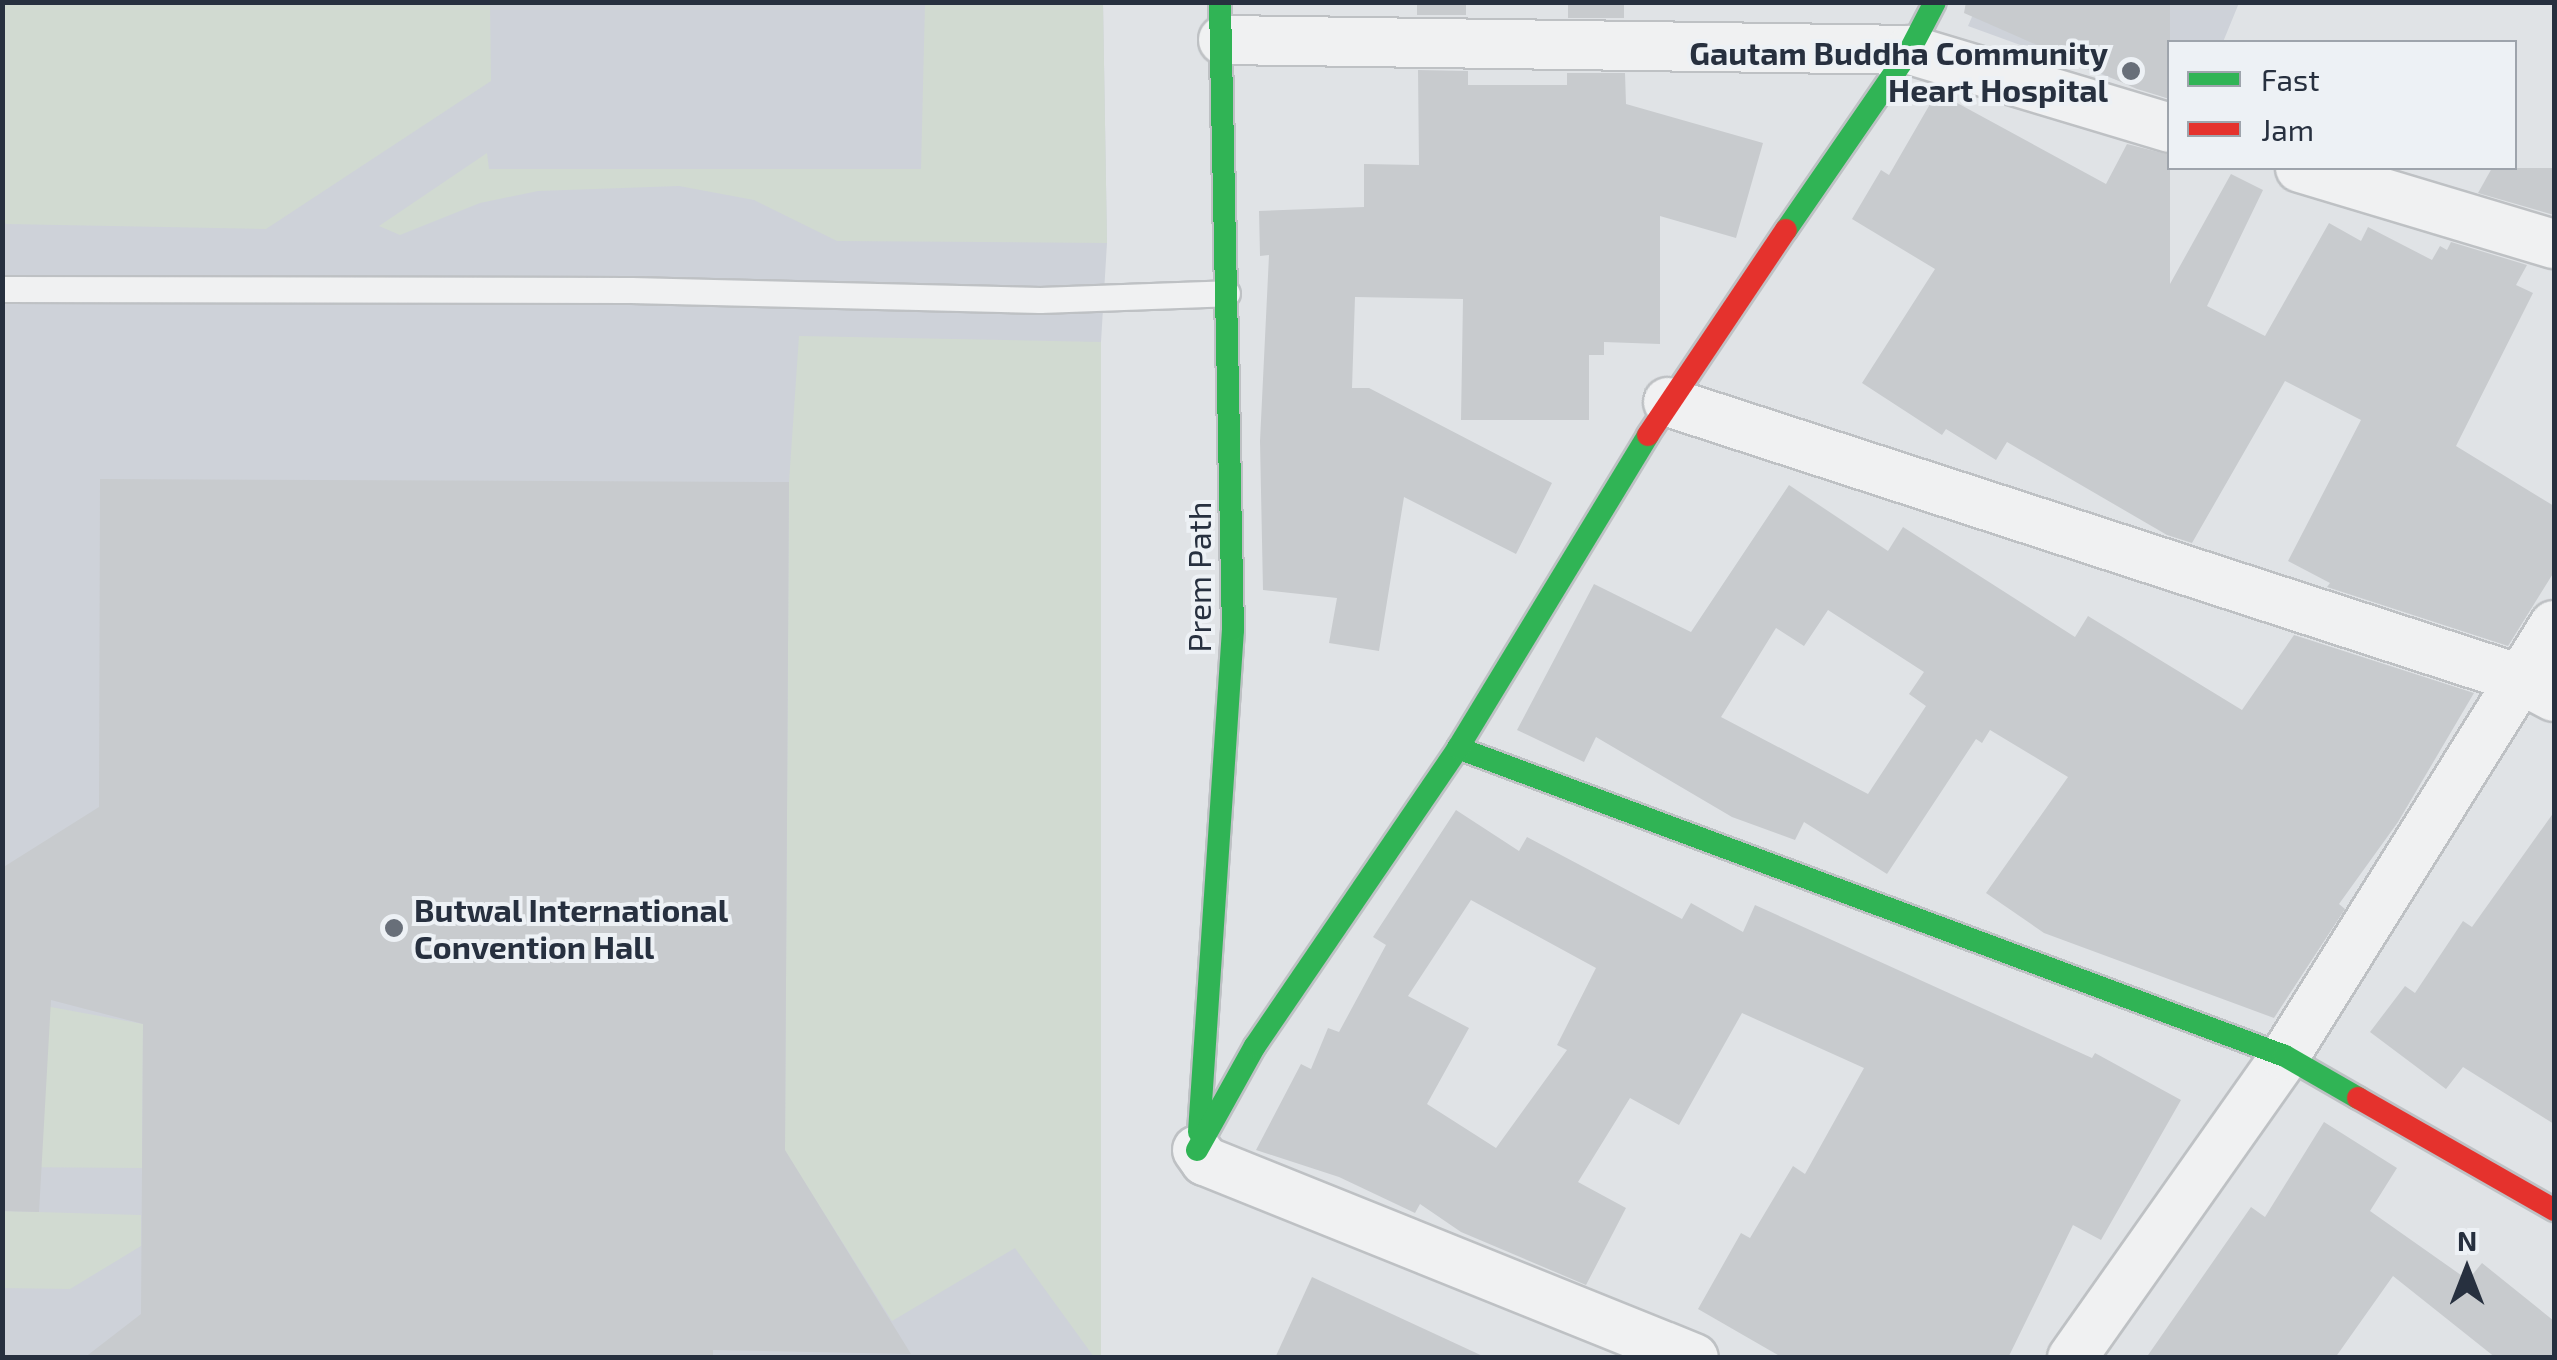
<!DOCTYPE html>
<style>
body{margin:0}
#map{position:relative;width:2557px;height:1360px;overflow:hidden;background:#e0e3e6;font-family:"Exo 2",sans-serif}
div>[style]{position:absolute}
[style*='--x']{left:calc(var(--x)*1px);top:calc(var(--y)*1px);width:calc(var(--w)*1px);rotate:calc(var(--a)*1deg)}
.built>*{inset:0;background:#ced2d9}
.green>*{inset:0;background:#d1dad1}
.building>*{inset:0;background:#c8cbce;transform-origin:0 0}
.roads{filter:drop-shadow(2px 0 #bec1c4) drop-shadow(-2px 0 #bec1c4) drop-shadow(0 2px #bec1c4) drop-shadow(0 -2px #bec1c4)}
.lane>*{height:25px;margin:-12.5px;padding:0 12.5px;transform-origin:12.5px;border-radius:12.5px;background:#f0f1f2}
.street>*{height:48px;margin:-24px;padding:0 24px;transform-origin:24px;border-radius:24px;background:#f0f1f2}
.fast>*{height:22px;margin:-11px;padding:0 11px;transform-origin:11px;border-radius:11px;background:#30b455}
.jam>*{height:22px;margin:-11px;padding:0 11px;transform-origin:11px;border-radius:11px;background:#e5322d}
.dots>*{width:28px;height:28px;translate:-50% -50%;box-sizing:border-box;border:5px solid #edf1f5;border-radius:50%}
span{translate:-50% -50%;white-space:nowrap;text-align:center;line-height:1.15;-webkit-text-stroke:8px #edf1f5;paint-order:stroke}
.poi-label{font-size:32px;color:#27303f;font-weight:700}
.right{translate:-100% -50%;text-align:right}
.left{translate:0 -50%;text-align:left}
.street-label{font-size:32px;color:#27303f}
.frame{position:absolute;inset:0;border:5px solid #27303f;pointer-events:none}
.legend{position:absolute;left:2167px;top:40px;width:350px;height:130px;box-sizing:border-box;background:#edf1f5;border:2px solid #9ea4ac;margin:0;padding:12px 18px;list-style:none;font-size:30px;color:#27303f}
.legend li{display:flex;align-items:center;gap:20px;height:50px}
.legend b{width:50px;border:2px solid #9ea4ac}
.north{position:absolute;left:2417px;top:1220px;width:100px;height:100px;-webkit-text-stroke:8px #edf1f5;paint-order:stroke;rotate:0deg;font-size:28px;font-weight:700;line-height:40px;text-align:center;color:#27303f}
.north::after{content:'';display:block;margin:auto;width:35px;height:45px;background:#27303f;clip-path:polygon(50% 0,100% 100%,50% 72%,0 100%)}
</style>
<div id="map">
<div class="built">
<div style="clip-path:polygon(3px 3px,1103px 3px,1107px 243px,1101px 342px,1098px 806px,1101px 1357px,3px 1358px)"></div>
<div style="clip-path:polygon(1978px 3px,2239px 3px,2223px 42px,2170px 42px,2169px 99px,1968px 26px)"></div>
</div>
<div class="green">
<div style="clip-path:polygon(2px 3px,490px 3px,491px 81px,266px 229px,6px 224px,2px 219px)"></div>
<div style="clip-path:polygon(925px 3px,1103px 3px,1107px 243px,837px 241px,754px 200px,679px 186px,538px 191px,480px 203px,400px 235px,379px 226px,487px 153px,489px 169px,921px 169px)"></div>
<div style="clip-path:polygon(799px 336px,1101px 342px,1101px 1357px,1094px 1357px,1015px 1248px,892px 1321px,785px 1151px,789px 482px)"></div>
<div style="clip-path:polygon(2px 998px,143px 1024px,142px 1168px,3px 1167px)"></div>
<div style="clip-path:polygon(3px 1211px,141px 1215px,141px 1246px,70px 1289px,3px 1288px)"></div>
</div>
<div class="building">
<div style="left:1417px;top:2px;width:49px;height:13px"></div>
<div style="left:1568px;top:2px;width:56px;height:16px"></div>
<div style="clip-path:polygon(1966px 2px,2170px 2px,2170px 99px,2137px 89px,1964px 13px)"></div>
<div style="clip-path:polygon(1418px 70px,1468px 71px,1468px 85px,1567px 85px,1567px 73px,1625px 73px,1626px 104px,1763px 143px,1736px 238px,1660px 216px,1660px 344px,1604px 342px,1604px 355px,1589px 355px,1589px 420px,1461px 420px,1463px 299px,1355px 297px,1352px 388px,1369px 388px,1552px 483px,1516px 554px,1404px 497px,1379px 651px,1329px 643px,1337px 598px,1263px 590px,1260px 441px,1269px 255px,1260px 256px,1259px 211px,1364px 207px,1364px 164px,1419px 165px)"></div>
<div style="clip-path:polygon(1937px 92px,2106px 184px,2127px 144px,2170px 155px,2170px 284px,2231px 174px,2263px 190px,2207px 306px,2265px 336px,2329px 223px,2361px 241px,2368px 227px,2432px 260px,2440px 246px,2447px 250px,2451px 242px,2527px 265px,2516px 285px,2533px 293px,2456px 446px,2554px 506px,2554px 572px,2508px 646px,2327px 587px,2330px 583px,2288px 561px,2361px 420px,2285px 381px,2192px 543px,2167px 535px,2007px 442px,1996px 460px,1946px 429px,1942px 435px,1862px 383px,1935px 269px,1852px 219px,1881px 170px,1889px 175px)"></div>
<div style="clip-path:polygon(2492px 168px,2554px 168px,2554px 215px,2478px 193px)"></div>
<div style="clip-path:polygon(100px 479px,789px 482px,785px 1150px,911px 1354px,713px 1350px,713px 1358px,84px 1358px,141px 1314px,143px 1024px,51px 1000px,39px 1212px,2px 1211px,2px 868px,99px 807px)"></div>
<div style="clip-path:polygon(evenodd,1789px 485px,1888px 551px,1903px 527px,2075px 637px,2088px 616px,2242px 710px,2294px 635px,2474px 693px,2398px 822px,2339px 904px,2345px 909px,2274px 1018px,2044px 933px,1986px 893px,2068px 777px,1990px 730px,1982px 743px,1976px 739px,1887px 874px,1804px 822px,1795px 840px,1732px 817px,1596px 737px,1584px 762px,1517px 730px,1594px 584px,1691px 632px,1789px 485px,1828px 610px,1924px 672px,1909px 694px,1926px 706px,1868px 794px,1721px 717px,1776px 628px,1804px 646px,1828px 610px)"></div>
<div style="clip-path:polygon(evenodd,1456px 810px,1519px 851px,1527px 837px,1682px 919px,1691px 903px,1743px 932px,1755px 905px,2092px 1058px,2095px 1053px,2181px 1100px,2101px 1240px,2073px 1225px,2008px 1358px,1783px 1358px,1698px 1309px,1741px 1233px,1750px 1238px,1793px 1166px,1805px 1174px,1864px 1068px,1742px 1013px,1679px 1125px,1630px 1098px,1578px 1182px,1626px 1208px,1586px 1285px,1461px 1232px,1420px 1204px,1415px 1213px,1339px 1177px,1256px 1150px,1301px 1064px,1311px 1069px,1328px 1028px,1339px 1032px,1386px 945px,1373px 937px,1456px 810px,1471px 900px,1596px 968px,1557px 1045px,1567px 1050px,1496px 1148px,1427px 1104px,1469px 1028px,1408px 996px,1471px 900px)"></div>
<div style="clip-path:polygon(2554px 812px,2554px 1124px,2463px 1067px,2446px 1089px,2370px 1032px,2405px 986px,2415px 993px,2463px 921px,2472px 927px)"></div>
<div style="clip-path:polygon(2324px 1122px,2397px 1168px,2370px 1211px,2468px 1280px,2482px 1263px,2554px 1321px,2554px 1358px,2496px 1358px,2393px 1276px,2335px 1358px,2146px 1358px,2251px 1207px,2265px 1217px)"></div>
<div style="clip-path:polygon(1312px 1277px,1487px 1358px,1275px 1358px)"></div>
</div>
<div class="roads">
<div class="lane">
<div style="--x:2;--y:289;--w:629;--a:0.09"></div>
<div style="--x:631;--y:290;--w:409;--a:1.4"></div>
<div style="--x:1040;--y:300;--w:187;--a:-2.1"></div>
</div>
<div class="street">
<div style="--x:1223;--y:40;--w:687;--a:0.83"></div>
<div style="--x:1910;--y:50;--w:271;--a:16.7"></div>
<div style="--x:2300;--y:168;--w:265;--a:16.7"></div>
<div style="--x:1668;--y:402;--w:896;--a:18.01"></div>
<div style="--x:2520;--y:679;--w:38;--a:28"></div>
<div style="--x:1197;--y:1150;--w:14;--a:54"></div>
<div style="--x:1205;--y:1161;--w:527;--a:21.94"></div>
<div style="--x:2072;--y:1358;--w:370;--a:-54.8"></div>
<div style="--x:2285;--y:1056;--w:508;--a:-58.03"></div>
</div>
<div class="fast">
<div style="--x:1786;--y:230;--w:219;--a:-55.4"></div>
<div style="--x:1910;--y:50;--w:54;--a:-62.5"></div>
<div style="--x:1458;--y:748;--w:882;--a:20.43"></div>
<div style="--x:2285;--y:1056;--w:84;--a:29.9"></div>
<div style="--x:1199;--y:1132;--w:503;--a:-86.13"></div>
<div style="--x:1233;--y:630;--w:628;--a:-91.19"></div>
<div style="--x:1197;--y:1150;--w:119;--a:-60.9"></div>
<div style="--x:1255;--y:1046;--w:361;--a:-55.7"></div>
<div style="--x:1458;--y:748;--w:366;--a:-58.7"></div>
</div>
<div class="jam">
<div style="--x:1648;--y:435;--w:247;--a:-56.1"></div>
<div style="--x:2358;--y:1098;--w:226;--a:29.7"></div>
</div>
</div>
<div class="dots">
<div style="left:2131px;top:71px;background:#686f79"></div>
<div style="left:394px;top:928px;background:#686f79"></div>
</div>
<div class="poi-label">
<span class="right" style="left:2108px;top:71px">Gautam Buddha Community<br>Heart Hospital</span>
<span class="left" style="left:414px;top:928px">Butwal International<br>Convention Hall</span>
</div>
<div class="street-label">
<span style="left:1198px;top:577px;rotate:-90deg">Prem Path</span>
</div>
<div class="frame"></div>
<ul class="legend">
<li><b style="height:12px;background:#30b455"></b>Fast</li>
<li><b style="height:12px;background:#e5322d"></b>Jam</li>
</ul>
<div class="north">N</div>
</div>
